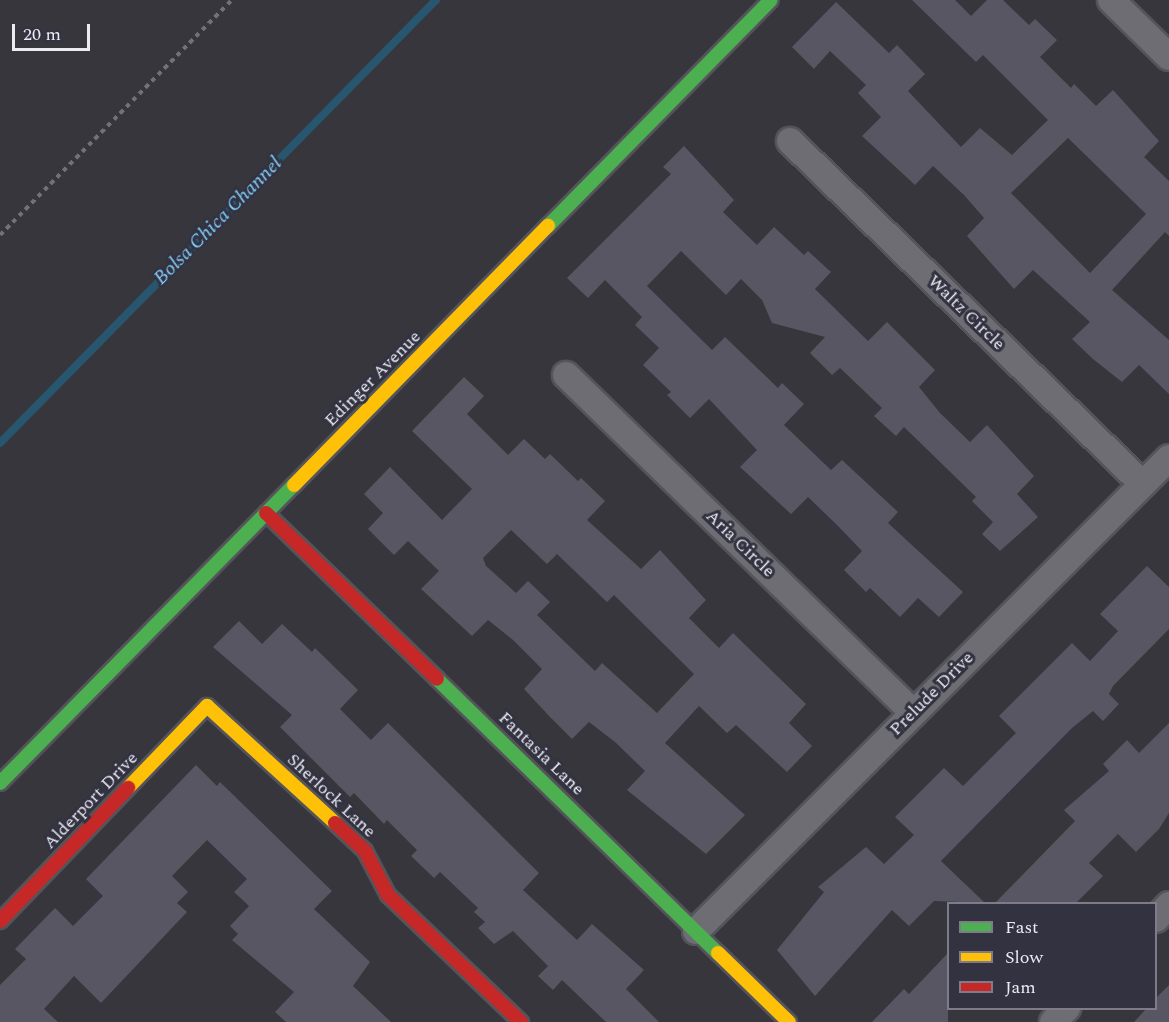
<!DOCTYPE html>
<style>
body{margin:0}
#map{position:relative;width:1169px;height:1022px;overflow:hidden;background:#36363c;font-family:Spectral,serif}
div>[style]{position:absolute}
[style*='--x']{left:calc(var(--x)*1px);top:calc(var(--y)*1px);width:calc(var(--w)*1px);rotate:calc(var(--a)*1deg)}
.stream>*{height:8px;margin:-4px;padding:0 4px;transform-origin:4px;border-radius:4px;background:#28566e}
.building>*{inset:0;background:#585662}
.path>*{height:4px;margin-top:-2px;transform-origin:0;background:repeating-linear-gradient(90deg,#717176 0 4.5px,transparent 0 9px)}
.roads{filter:drop-shadow(2px 0 #54545a) drop-shadow(-2px 0 #54545a) drop-shadow(0 2px #54545a) drop-shadow(0 -2px #54545a)}
.street>*{height:26px;margin:-13px;padding:0 13px;transform-origin:13px;border-radius:13px;background:#6d6d73}
.fast>*{height:14px;margin:-7px;padding:0 7px;transform-origin:7px;border-radius:7px;background:#4caf50}
.slow>*{height:14px;margin:-7px;padding:0 7px;transform-origin:7px;border-radius:7px;background:#ffc107}
.jam>*{height:14px;margin:-7px;padding:0 7px;transform-origin:7px;border-radius:7px;background:#c62828}
span{translate:-50% -50%;white-space:nowrap;text-align:center;line-height:1.15;-webkit-text-stroke:6px #333240;paint-order:stroke}
.street-label{font-size:18px;color:#ebebf4}
.water-label{font-size:20px;color:#83d0fd;font-style:italic}
.legend{position:absolute;left:947px;top:902px;width:210px;height:108px;box-sizing:border-box;background:#333240;border:2px solid #7d7c88;margin:0;padding:8px 10px;list-style:none;font-size:18px;color:#ebebf4}
.legend li{display:flex;align-items:center;gap:12px;height:30px}
.legend b{width:30px;border:2px solid #7d7c88}
.scale{position:absolute;left:12px;top:24px;width:78px;height:27px;box-sizing:border-box;border:3px solid #ebebf4;border-top:0;padding-left:8px;font-size:18px;line-height:21px;white-space:nowrap;color:#ebebf4;-webkit-text-stroke:4px #333240;paint-order:stroke}
</style>
<div id="map">
<div class="stream">
<div style="--x:0;--y:443;--w:622;--a:-45.46"></div>
</div>
<div class="building">
<div style="clip-path:polygon(evenodd,912px 0,955px 0,971px 16px,987px 0,1003px 0,1029px 25px,1035px 19px,1057px 40px,1040px 57px,1071px 88px,1074px 84px,1096px 106px,1113px 90px,1159px 141px,1144px 157px,1169px 181px,1169px 236px,1165px 232px,1112px 290px,1169px 340px,1169px 394px,1139px 365px,1122px 382px,1093px 359px,1072px 339px,1090px 322px,1033px 270px,1014px 289px,967px 236px,984px 218px,964px 195px,933px 166px,915px 185px,862px 136px,881px 117px,858px 93px,866px 85px,830px 51px,814px 69px,792px 47px,836px 2px,889px 53px,897px 45px,925px 74px,908px 91px,961px 147px,980px 128px,1012px 155px,1048px 120px,983px 55px,976px 62px,912px 0,1068px 138px,1146px 214px,1090px 273px,1011px 193px,1068px 138px)"></div>
<div style="clip-path:polygon(684px 146px,734px 200px,723px 212px,757px 245px,774px 227px,804px 255px,808px 251px,831px 272px,815px 289px,868px 341px,887px 322px,935px 370px,919px 387px,940px 413px,970px 442px,987px 425px,1034px 476px,1017px 494px,1038px 517px,1000px 551px,982px 534px,993px 522px,972px 501px,976px 497px,904px 427px,896px 436px,874px 416px,882px 408px,840px 368px,832px 375px,810px 353px,825px 337px,772px 323px,762px 300px,741px 279px,726px 295px,681px 251px,647px 286px,712px 350px,725px 337px,778px 388px,782px 383px,804px 404px,784px 425px,831px 470px,842px 460px,898px 512px,888px 523px,963px 592px,939px 617px,918px 598px,900px 617px,870px 588px,866px 592px,844px 570px,862px 551px,838px 526px,808px 497px,791px 514px,740px 467px,757px 450px,709px 399px,690px 418px,667px 395px,671px 392px,643px 365px,659px 348px,635px 325px,642px 317px,605px 280px,588px 298px,567px 278px,671px 174px,663px 167px)"></div>
<div style="clip-path:polygon(evenodd,464px 377px,484px 396px,467px 414px,508px 455px,524px 439px,545px 459px,550px 454px,578px 481px,581px 478px,605px 501px,587px 520px,641px 569px,660px 550px,706px 600px,689px 618px,719px 648px,733px 633px,806px 704px,789px 723px,812px 746px,787px 772px,736px 725px,727px 733px,699px 706px,665px 743px,745px 815px,706px 854px,627px 790px,645px 771px,615px 742px,589px 722px,572px 739px,550px 717px,524px 689px,542px 669px,513px 640px,488px 620px,472px 636px,421px 589px,439px 571px,408px 541px,394px 555px,368px 529px,383px 513px,364px 494px,390px 467px,442px 520px,472px 489px,412px 431px,464px 377px,511px 530px,547px 564px,557px 554px,607px 602px,614px 595px,694px 674px,657px 713px,602px 663px,595px 671px,537px 615px,550px 602px,528px 581px,516px 593px,486px 566px,483px 558px,511px 530px)"></div>
<div style="clip-path:polygon(1147px 566px,1169px 587px,1169px 629px,1113px 686px,1109px 694px,1119px 704px,1103px 721px,1093px 711px,1072px 728px,941px 861px,985px 903px,934px 901px,909px 926px,892px 910px,815px 996px,777px 950px,824px 892px,818px 887px,866px 847px,884px 864px,914px 835px,895px 817px,944px 768px,963px 786px,1016px 733px,999px 716px,1072px 643px,1090px 661px,1118px 631px,1100px 614px)"></div>
<div style="clip-path:polygon(239px 621px,262px 644px,282px 624px,312px 652px,315px 648px,358px 690px,340px 709px,371px 740px,388px 723px,539px 873px,523px 890px,577px 940px,592px 924px,644px 970px,626px 989px,659px 1022px,606px 1022px,562px 980px,553px 990px,538px 976px,548px 966px,513px 931px,494px 944px,478px 928px,485px 922px,474px 912px,478px 908px,440px 872px,434px 878px,411px 856px,417px 850px,387px 820px,384px 824px,354px 793px,350px 797px,280px 727px,292px 715px,213px 647px)"></div>
<div style="clip-path:polygon(1169px 723px,1169px 813px,1159px 829px,1136px 852px,1118px 834px,1089px 863px,1103px 876px,1076px 903px,995px 903px,1075px 821px,1064px 810px,1109px 771px,1103px 764px,1127px 740px,1139px 753px)"></div>
<div style="clip-path:polygon(196px 765px,217px 786px,220px 782px,332px 891px,314px 909px,370px 962px,353px 986px,391px 1022px,286px 1022px,275px 1012px,294px 992px,232px 940px,238px 934px,230px 926px,249px 906px,234px 892px,247px 879px,207px 840px,172px 876px,188px 892px,177px 903px,187px 912px,101px 1003px,74px 976px,44px 1009px,58px 1022px,0 1022px,0 985px,26px 959px,15px 949px,55px 908px,73px 926px,103px 896px,86px 879px)"></div>
<div style="clip-path:polygon(948px 953px,948px 1022px,872px 1022px,904px 989px,909px 994px)"></div>
<div style="clip-path:polygon(1169px 985px,1169px 1022px,1134px 1022px,1147px 1008px,1155px 1008px,1155px 999px)"></div>
</div>
<div class="path">
<div style="--x:0;--y:235;--w:330;--a:-45.4"></div>
</div>
<div class="roads">
<div class="street">
<div style="--x:1111;--y:0;--w:81;--a:44.5"></div>
<div style="--x:790;--y:141;--w:492;--a:44.2"></div>
<div style="--x:566;--y:375;--w:485;--a:44.2"></div>
<div style="--x:1156;--y:919;--w:19;--a:-47"></div>
<div style="--x:696;--y:931;--w:669;--a:-45"></div>
<div style="--x:1053;--y:1022;--w:20;--a:-45"></div>
</div>
<div class="fast">
<div style="--x:548;--y:226;--w:317;--a:-45.4"></div>
<div style="--x:437;--y:679;--w:392;--a:44.3"></div>
<div style="--x:0;--y:783;--w:419;--a:-45.4"></div>
</div>
<div class="slow">
<div style="--x:294;--y:485;--w:363;--a:-45.6"></div>
<div style="--x:128;--y:788;--w:114;--a:-46.1"></div>
<div style="--x:207;--y:706;--w:173;--a:42.4"></div>
<div style="--x:718;--y:953;--w:99;--a:44.2"></div>
</div>
<div class="jam">
<div style="--x:266;--y:513;--w:238;--a:44.1"></div>
<div style="--x:335;--y:823;--w:41;--a:43"></div>
<div style="--x:365;--y:851;--w:50;--a:62.4"></div>
<div style="--x:388;--y:895;--w:184;--a:43.7"></div>
<div style="--x:0;--y:921;--w:185;--a:-46.1"></div>
</div>
</div>
<div class="street-label">
<span style="left:966px;top:313px;rotate:44deg">Waltz Circle</span>
<span style="left:373px;top:379px;rotate:-45deg">Edinger Avenue</span>
<span style="left:740px;top:544px;rotate:44deg">Aria Circle</span>
<span style="left:932px;top:694px;rotate:-45deg">Prelude Drive</span>
<span style="left:541px;top:754px;rotate:44deg">Fantasia Lane</span>
<span style="left:331px;top:796px;rotate:43deg">Sherlock Lane</span>
<span style="left:91px;top:801px;rotate:-46deg">Alderport Drive</span>
</div>
<div class="water-label">
<span style="left:218px;top:221px;rotate:-45deg">Bolsa Chica Channel</span>
</div>
<ul class="legend">
<li><b style="height:8px;background:#4caf50"></b>Fast</li>
<li><b style="height:8px;background:#ffc107"></b>Slow</li>
<li><b style="height:8px;background:#c62828"></b>Jam</li>
</ul>
<div class="scale">20 m</div>
</div>
